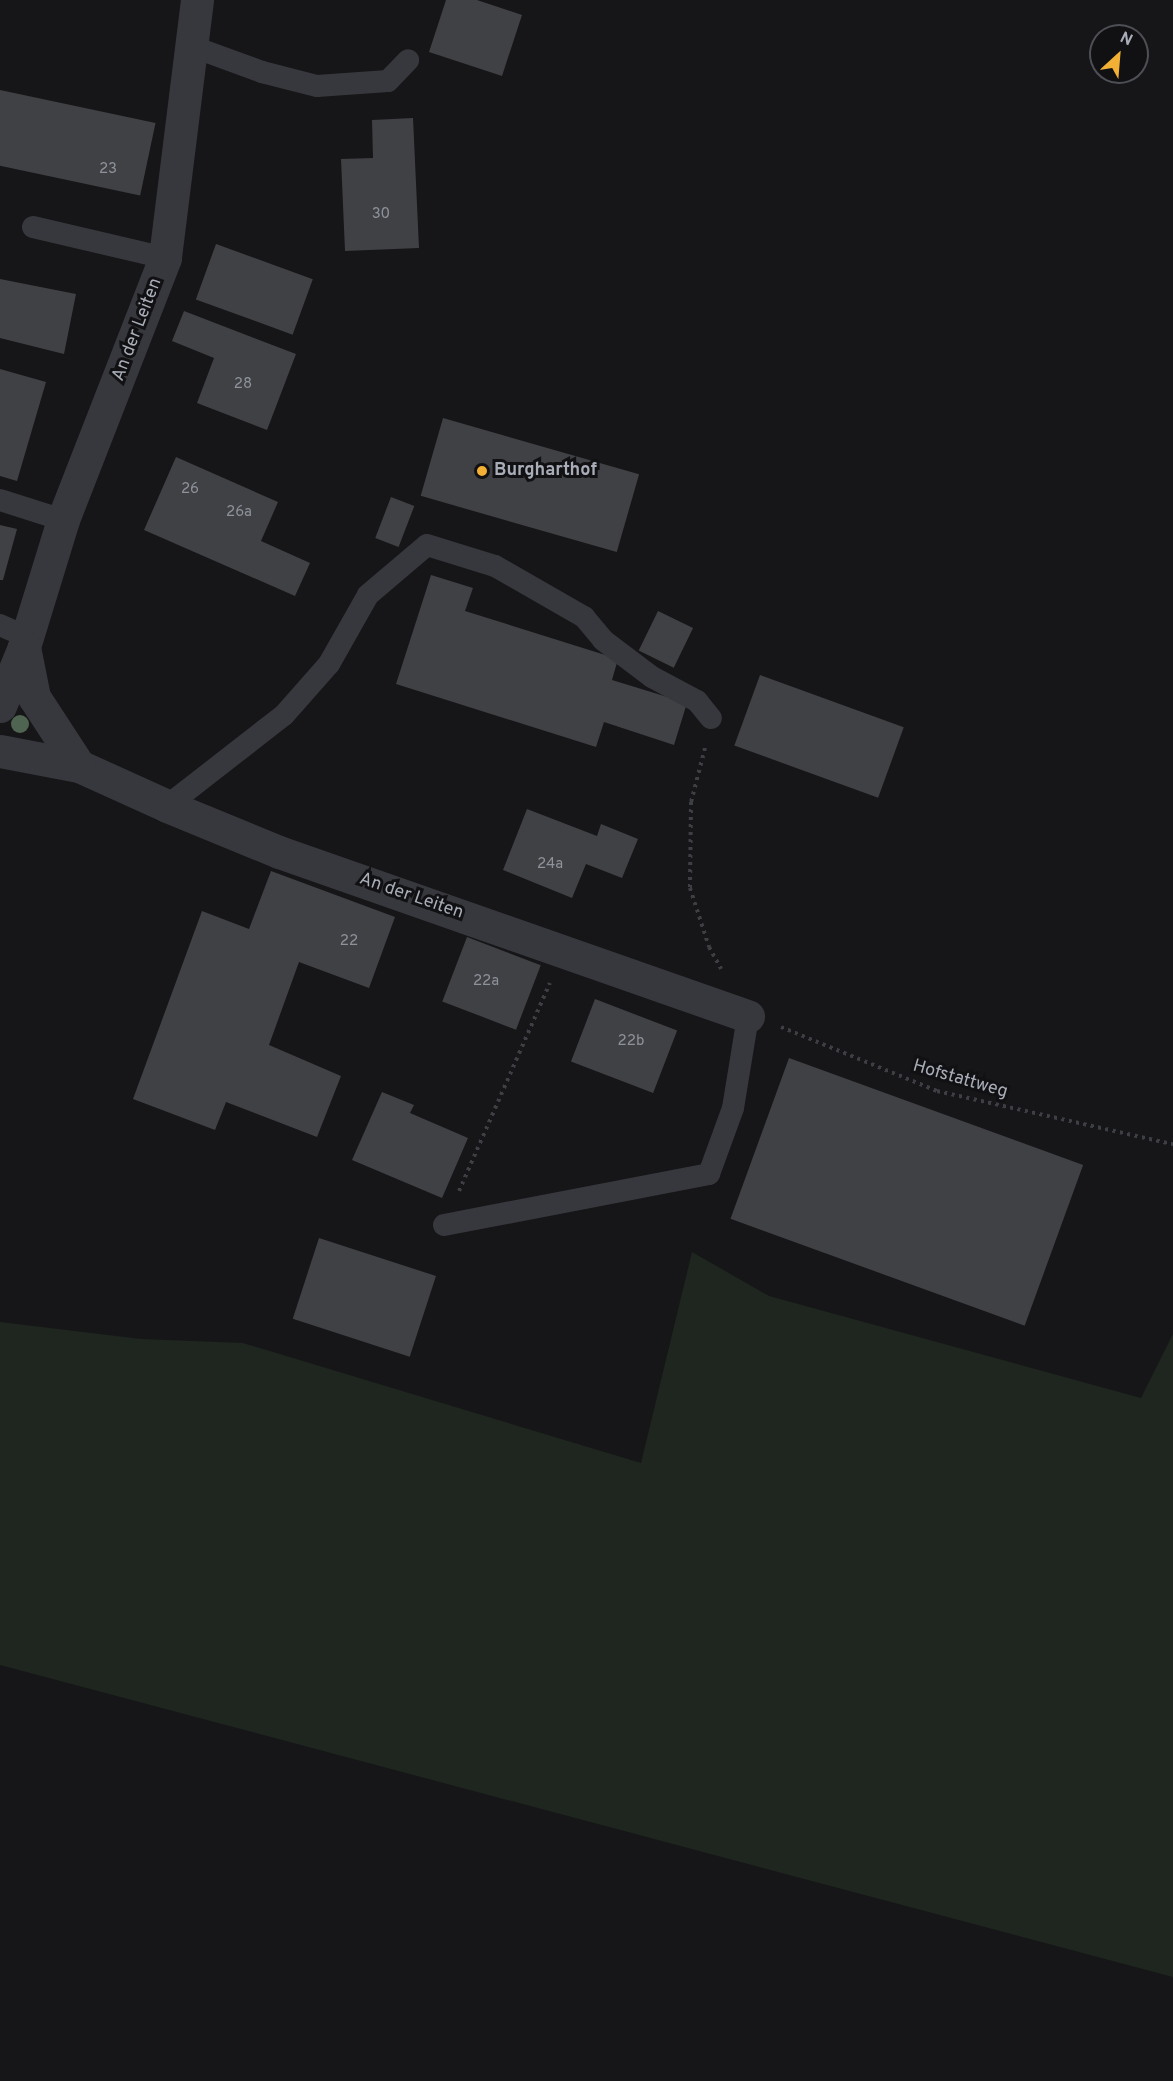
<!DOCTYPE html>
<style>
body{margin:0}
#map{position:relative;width:1173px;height:2081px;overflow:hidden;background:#161618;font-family:Overpass,sans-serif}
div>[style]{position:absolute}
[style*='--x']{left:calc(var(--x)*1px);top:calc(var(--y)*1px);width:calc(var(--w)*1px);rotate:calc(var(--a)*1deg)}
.green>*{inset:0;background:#1e261f}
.building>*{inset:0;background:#404145;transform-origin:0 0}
.path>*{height:4px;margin-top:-2px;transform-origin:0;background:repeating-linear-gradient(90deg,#3d3f44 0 3px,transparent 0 7.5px)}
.service>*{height:22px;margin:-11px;padding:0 11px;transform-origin:11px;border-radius:11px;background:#37383d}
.minor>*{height:33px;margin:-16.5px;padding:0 16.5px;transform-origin:16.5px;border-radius:16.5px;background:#37383d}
.trees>*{width:18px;height:18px;margin:-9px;border-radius:50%;background:#506452}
.dots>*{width:16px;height:16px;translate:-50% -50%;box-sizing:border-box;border:3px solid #111113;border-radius:50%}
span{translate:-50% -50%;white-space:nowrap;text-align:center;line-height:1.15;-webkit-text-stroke:6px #111113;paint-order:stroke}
.number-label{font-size:15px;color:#8e929b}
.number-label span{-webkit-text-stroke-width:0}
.street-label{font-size:18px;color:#a8adb8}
.poi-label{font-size:18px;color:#a8adb8;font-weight:700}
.left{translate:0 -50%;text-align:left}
.north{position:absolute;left:1089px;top:24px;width:60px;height:60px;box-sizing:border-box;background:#111113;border:2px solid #4d4f55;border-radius:50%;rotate:26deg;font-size:16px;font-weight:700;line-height:24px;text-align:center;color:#a8adb8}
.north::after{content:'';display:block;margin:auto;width:21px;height:27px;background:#f2b134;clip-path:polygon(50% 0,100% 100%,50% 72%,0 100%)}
</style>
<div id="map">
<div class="green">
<div style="clip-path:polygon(692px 1252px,769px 1296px,1141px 1398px,1173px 1334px,1173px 1977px,0 1665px,0 1322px,141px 1339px,243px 1343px,641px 1463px)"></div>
</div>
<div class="building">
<div style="clip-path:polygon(446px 0,477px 0,522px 15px,502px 76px,429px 52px)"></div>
<div style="left:0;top:90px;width:159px;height:74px;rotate:12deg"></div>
<div style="clip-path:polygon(413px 118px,419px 248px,345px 251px,341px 159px,373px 158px,372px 120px)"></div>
<div style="left:216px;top:244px;width:103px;height:59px;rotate:20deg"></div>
<div style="clip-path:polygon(0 279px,76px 294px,64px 354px,0 338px)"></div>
<div style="clip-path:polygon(184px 311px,296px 354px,267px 430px,197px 403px,214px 358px,172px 341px)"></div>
<div style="clip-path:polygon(0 369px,46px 382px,17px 481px,0 476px)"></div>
<div style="left:443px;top:418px;width:204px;height:81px;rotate:16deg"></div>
<div style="clip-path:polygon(176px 457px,278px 502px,261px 541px,310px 563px,295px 596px,144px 530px)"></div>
<div style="left:391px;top:497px;width:25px;height:44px;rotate:21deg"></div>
<div style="clip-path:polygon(0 525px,17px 529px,3px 580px,0 580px)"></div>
<div style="clip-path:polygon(431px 575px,473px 588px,465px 611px,618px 659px,612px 680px,687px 703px,674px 745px,604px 722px,596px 747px,396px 684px)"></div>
<div style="left:658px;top:611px;width:39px;height:44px;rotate:26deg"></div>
<div style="left:760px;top:675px;width:153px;height:75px;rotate:20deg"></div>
<div style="clip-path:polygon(527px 809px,597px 836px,601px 824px,638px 839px,622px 878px,586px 864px,572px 898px,503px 870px)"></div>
<div style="clip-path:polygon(271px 871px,395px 917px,369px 988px,299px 962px,269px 1045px,341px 1076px,317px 1137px,226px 1102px,215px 1130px,133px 1099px,202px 911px,249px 929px)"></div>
<div style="left:467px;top:937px;width:79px;height:69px;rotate:21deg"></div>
<div style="left:595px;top:999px;width:88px;height:67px;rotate:21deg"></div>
<div style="left:789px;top:1058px;width:313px;height:171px;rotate:20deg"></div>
<div style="clip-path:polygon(382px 1092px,414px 1105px,410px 1113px,468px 1138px,442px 1198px,352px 1160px)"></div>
<div style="left:319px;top:1238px;width:123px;height:85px;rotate:18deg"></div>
</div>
<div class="path">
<div style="--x:705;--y:748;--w:56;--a:104.5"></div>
<div style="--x:691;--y:802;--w:86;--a:90.7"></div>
<div style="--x:690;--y:888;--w:62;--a:72.1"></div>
<div style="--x:709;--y:947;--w:25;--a:61"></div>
<div style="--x:781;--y:1027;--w:169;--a:22.3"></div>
<div style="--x:937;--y:1091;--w:242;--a:12.7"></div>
<div style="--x:459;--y:1191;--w:227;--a:-66.4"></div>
</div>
<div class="service">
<div style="--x:191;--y:46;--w:76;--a:20.1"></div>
<div style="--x:262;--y:72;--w:57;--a:14.3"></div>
<div style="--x:317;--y:86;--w:71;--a:-4"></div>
<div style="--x:388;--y:81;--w:29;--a:-46"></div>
<div style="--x:33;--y:227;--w:136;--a:13.2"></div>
<div style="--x:0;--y:500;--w:66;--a:17.6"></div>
<div style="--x:0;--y:625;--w:30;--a:24"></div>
<div style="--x:167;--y:806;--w:148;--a:-37.9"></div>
<div style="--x:284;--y:715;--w:68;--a:-48.6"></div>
<div style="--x:329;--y:664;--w:79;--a:-60.5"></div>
<div style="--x:368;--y:595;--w:77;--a:-40.3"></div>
<div style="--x:427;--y:545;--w:71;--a:17.2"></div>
<div style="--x:495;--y:566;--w:103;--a:29.8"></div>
<div style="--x:584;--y:617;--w:30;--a:50"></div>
<div style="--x:603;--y:640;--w:61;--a:37.1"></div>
<div style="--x:652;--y:677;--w:51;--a:28.1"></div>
<div style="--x:697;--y:701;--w:22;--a:51"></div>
<div style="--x:444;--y:1225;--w:270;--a:-10.9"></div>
<div style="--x:709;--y:1174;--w:70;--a:-70"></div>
<div style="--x:733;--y:1108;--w:93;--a:-80.7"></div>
</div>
<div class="minor">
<div style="--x:197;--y:0;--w:260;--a:97.1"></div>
<div style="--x:165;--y:258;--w:281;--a:111.3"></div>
<div style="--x:63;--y:520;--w:133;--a:107.1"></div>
<div style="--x:24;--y:647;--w:51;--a:78.7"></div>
<div style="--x:34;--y:697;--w:82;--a:56.9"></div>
<div style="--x:79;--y:766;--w:97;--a:24.4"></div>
<div style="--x:167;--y:806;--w:121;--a:22.3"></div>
<div style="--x:279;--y:852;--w:497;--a:19.3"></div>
<div style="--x:0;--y:706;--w:64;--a:-67.9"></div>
<div style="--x:0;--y:751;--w:80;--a:10.8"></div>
</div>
<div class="trees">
<div style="left:20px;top:724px"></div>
</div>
<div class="dots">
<div style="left:482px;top:471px;background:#f2b134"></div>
</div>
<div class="number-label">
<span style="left:108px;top:170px">23</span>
<span style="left:381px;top:215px">30</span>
<span style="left:243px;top:385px">28</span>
<span style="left:190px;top:490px">26</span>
<span style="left:239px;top:513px">26a</span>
<span style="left:550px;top:865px">24a</span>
<span style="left:349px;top:942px">22</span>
<span style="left:486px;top:982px">22a</span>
<span style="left:631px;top:1042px">22b</span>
</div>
<div class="street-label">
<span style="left:138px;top:330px;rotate:-69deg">An der Leiten</span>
<span style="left:411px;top:897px;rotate:19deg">An der Leiten</span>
<span style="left:960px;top:1080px;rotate:16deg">Hofstattweg</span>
</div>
<div class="poi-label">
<span class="left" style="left:494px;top:471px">Burgharthof</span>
</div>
<div class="north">N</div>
</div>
